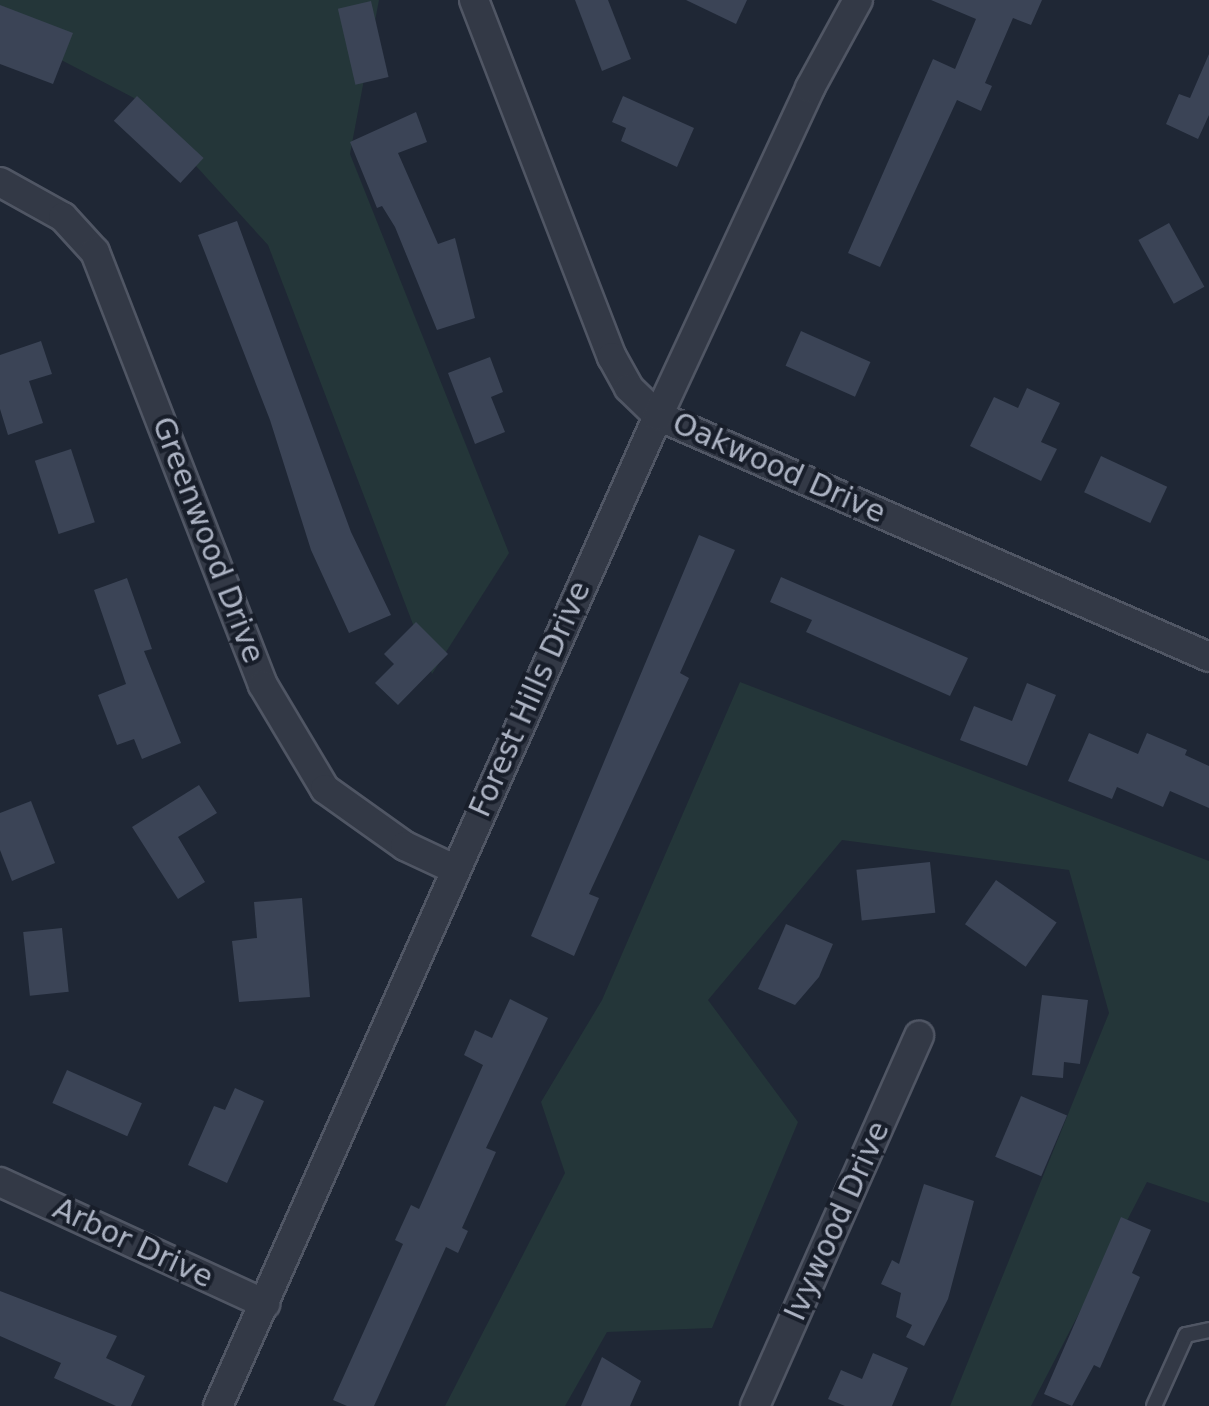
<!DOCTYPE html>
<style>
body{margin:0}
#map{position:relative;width:1209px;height:1406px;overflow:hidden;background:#1f2735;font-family:"DejaVu Sans",sans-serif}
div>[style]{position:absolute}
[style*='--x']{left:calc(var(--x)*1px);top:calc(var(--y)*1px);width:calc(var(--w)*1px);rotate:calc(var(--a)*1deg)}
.green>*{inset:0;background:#243639}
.building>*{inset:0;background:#3b4456;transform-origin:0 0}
.roads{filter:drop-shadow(2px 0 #505664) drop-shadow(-2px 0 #505664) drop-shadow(0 2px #505664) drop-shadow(0 -2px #505664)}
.service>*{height:14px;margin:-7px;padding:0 7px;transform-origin:7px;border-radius:7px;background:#333946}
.minor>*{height:28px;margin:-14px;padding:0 14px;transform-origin:14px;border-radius:14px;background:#333946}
span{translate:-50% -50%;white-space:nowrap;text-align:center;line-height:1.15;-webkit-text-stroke:8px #181e2a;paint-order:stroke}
.street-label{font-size:30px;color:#acb3c3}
</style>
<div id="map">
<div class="green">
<div style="clip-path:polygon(0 0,379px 0,350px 154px,509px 553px,432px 674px,268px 245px,134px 98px,0 28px)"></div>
<div style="clip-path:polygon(740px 682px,1209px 861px,1209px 1203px,1147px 1182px,1031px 1406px,950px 1406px,1109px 1013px,1069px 870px,842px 840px,708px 1000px,798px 1122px,712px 1328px,607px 1332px,565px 1406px,445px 1406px,565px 1173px,541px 1102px,602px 1000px)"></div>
</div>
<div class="building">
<div style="clip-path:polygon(575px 0,608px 0,631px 59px,602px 71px)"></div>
<div style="clip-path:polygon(686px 0,747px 0,736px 24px)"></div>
<div style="clip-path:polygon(931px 0,1042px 0,1031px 25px,1013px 18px,985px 83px,992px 86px,981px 111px,957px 100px,880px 267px,848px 253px,933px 59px,955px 69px,976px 19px)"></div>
<div style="left:371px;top:1px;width:78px;height:34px;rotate:77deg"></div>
<div style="clip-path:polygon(0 5px,73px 33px,53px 84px,0 64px)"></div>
<div style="clip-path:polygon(1209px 54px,1209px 115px,1198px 139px,1166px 124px,1179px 94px,1190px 98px)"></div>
<div style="left:137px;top:96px;width:91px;height:34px;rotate:43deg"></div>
<div style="clip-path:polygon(623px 96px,694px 128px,677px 167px,621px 141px,626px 128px,612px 122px)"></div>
<div style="clip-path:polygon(416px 112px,427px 142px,398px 153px,438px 244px,455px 238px,475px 318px,437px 330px,395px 227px,382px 206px,377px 208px,350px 142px)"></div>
<div style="clip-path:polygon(237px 221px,351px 532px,391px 615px,349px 633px,311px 550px,270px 420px,198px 235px)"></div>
<div style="left:1169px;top:223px;width:73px;height:35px;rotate:61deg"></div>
<div style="left:801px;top:331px;width:76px;height:38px;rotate:24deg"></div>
<div style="clip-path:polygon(41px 341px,52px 374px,29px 381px,43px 423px,8px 435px,0 409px,0 355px)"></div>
<div style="clip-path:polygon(490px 357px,503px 392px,491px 397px,505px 432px,475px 444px,448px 373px)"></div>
<div style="clip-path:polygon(1027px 388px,1060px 403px,1041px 442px,1057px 449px,1041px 481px,970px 446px,994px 397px,1018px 408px)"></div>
<div style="left:71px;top:449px;width:77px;height:38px;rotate:72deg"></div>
<div style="left:1101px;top:456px;width:73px;height:40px;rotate:25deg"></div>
<div style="clip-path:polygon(699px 535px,735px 550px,680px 673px,689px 678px,589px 894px,599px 898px,574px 956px,531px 936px)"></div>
<div style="clip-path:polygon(781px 577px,968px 658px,950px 696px,806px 632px,812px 620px,770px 602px)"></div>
<div style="clip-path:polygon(127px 578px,152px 649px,144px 651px,181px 743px,142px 759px,134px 739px,117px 745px,98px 695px,126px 684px,94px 590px)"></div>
<div style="clip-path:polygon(416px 622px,448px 654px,398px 705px,375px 683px,394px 664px,384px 654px)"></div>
<div style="clip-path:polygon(1027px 683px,1056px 695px,1027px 766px,960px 740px,974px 706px,1012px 721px)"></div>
<div style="clip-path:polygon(1089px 733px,1138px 754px,1147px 733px,1187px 750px,1185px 755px,1209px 766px,1209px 808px,1170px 791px,1163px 807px,1117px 787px,1112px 799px,1068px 781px)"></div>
<div style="clip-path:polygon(199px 785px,217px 813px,178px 837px,205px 882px,178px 899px,132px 827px)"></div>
<div style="clip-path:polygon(31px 801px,55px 863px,12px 881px,0 850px,0 813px)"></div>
<div style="left:930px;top:862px;width:51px;height:74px;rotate:84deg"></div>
<div style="left:996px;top:880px;width:74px;height:54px;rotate:35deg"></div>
<div style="clip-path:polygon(302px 898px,310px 997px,239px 1002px,232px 941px,257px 938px,254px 902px)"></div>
<div style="clip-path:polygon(786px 924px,833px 944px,819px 977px,795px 1005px,758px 989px)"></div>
<div style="left:62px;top:928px;width:64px;height:39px;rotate:84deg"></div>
<div style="clip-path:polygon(1042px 995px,1088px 1000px,1080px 1064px,1064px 1062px,1063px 1078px,1032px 1075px)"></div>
<div style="clip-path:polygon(510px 999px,548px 1018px,486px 1148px,496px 1152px,462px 1228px,468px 1231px,458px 1253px,446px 1247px,374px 1406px,347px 1406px,333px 1400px,403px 1244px,395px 1240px,411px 1205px,419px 1209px,483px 1065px,464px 1055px,475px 1030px,492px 1038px)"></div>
<div style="left:67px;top:1070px;width:82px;height:36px;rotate:24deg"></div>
<div style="clip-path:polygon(235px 1088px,264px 1101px,227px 1183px,188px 1165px,214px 1106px,225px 1110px)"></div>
<div style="left:1021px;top:1096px;width:50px;height:66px;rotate:23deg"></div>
<div style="clip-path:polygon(924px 1184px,974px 1201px,948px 1299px,924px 1346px,906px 1337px,912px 1325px,896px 1317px,901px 1293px,881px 1284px,892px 1260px,899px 1264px)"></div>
<div style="clip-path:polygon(1121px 1217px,1151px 1230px,1132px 1273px,1140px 1277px,1100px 1368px,1094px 1365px,1072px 1406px,1044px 1394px)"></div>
<div style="clip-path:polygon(0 1291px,117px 1336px,106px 1358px,145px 1376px,131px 1406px,116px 1406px,54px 1378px,61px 1363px,0 1336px)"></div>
<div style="clip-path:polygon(873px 1353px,908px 1368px,892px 1406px,845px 1406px,828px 1399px,841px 1370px,862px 1379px)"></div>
<div style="clip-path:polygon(602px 1357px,641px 1381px,630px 1406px,581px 1406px)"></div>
</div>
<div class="roads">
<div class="service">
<div style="--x:1154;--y:1406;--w:78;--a:-65.7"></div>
<div style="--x:1186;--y:1335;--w:24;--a:-12"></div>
</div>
<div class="minor">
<div style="--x:474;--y:0;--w:383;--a:68.9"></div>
<div style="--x:612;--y:357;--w:35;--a:61"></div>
<div style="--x:629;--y:388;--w:40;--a:44"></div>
<div style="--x:658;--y:416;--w:601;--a:23.62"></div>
<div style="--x:0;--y:182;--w:72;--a:29.1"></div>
<div style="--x:63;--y:217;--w:47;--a:47.6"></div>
<div style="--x:95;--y:252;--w:464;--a:68.8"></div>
<div style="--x:263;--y:685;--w:121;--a:59.2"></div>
<div style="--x:325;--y:789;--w:98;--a:35.5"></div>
<div style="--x:405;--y:846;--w:54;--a:25.1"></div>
<div style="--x:0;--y:1182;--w:292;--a:24.7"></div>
<div style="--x:218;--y:1406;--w:1083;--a:-66.04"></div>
<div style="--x:658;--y:416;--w:362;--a:-65.1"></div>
<div style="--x:810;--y:88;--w:100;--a:-61.4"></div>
<div style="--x:755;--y:1406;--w:405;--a:-66.1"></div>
</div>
</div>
<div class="street-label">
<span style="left:779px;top:468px;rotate:24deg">Oakwood Drive</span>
<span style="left:208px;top:540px;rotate:69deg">Greenwood Drive</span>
<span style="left:530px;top:699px;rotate:-66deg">Forest Hills Drive</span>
<span style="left:837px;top:1221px;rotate:-66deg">Ivywood Drive</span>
<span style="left:133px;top:1243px;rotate:25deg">Arbor Drive</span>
</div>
</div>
